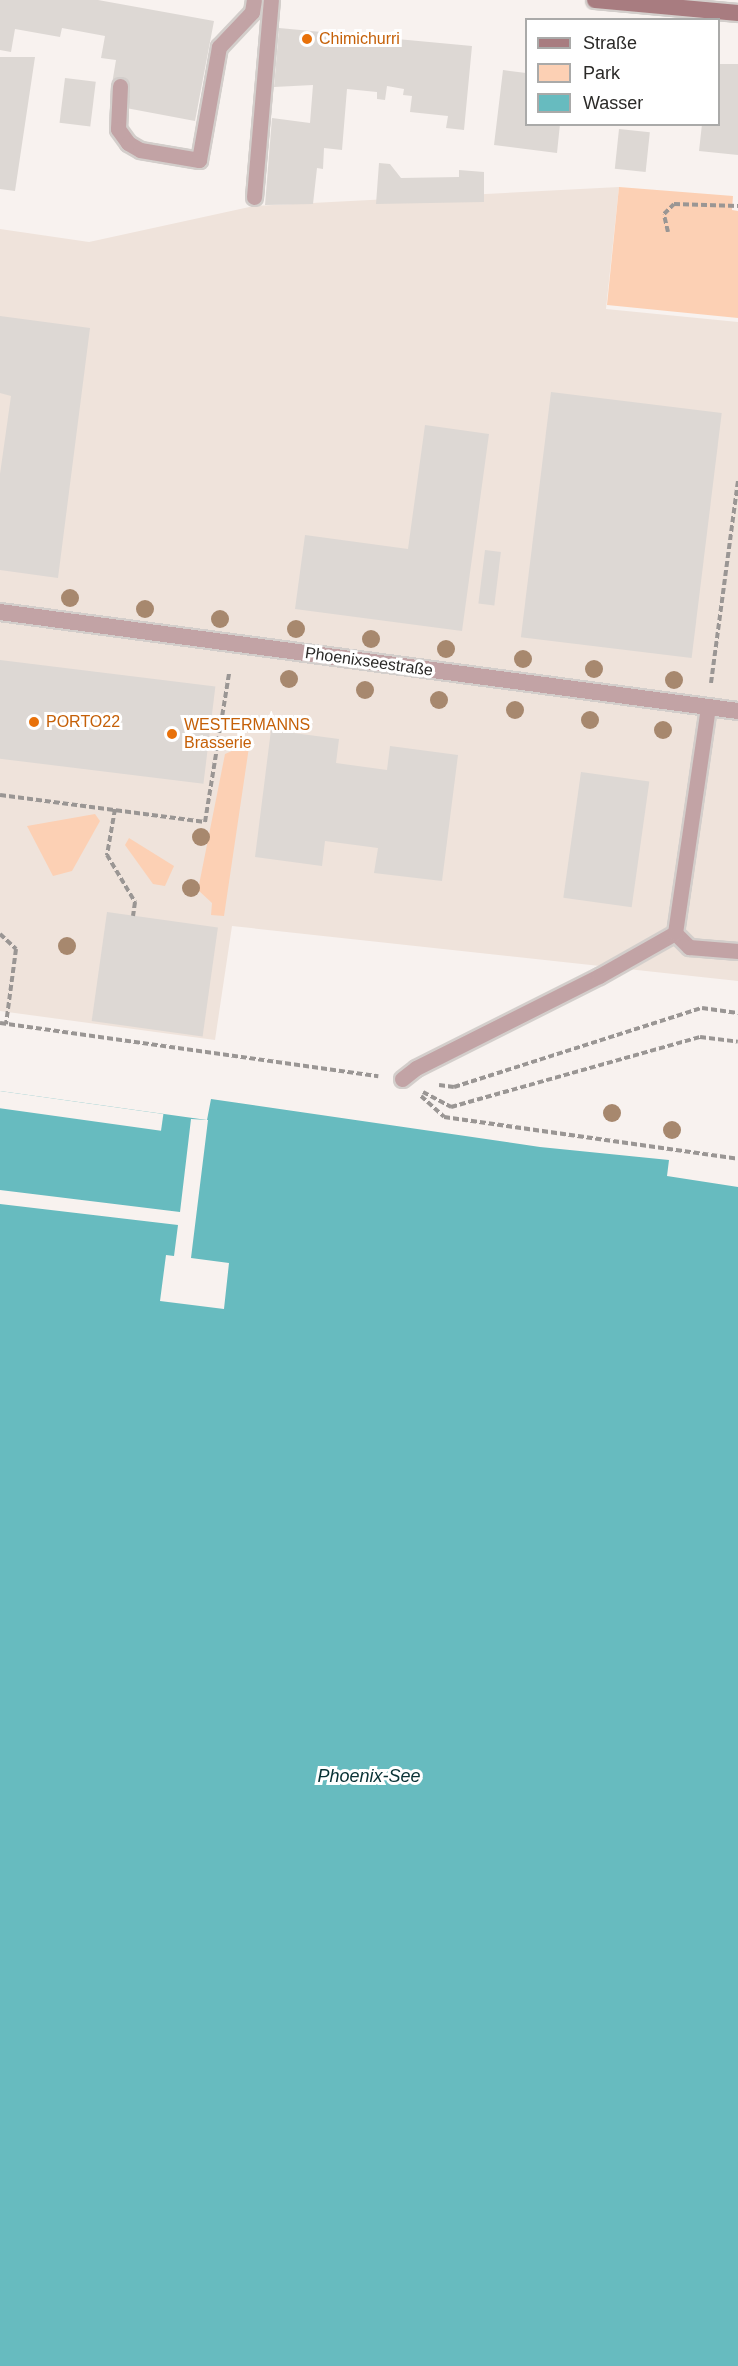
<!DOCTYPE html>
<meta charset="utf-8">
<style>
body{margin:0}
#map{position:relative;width:738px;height:2366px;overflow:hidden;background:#f8f2ef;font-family:Arial,sans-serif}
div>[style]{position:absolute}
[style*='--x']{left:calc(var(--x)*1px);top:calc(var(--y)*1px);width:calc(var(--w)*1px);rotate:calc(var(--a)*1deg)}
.built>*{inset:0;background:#efe3db}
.green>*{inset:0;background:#fcd0b4}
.water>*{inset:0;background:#67bbbf}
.pier>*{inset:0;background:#f8f2ef;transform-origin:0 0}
.building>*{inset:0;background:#ddd8d4;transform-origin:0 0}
.path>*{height:4px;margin-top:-2px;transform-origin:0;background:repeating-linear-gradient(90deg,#9a9694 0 6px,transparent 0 9px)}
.roads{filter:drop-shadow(2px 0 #d3cecb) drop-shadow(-2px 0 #d3cecb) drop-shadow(0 2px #d3cecb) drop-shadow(0 -2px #d3cecb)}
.service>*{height:15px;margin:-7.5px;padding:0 7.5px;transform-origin:7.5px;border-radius:7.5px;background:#c2a3a5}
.minor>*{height:16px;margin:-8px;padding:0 8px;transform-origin:8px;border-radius:8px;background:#c2a3a5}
.secondary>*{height:16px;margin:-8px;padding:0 8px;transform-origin:8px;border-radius:8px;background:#a87c80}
.trees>*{width:18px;height:18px;margin:-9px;border-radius:50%;background:#a7886e}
.dots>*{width:16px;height:16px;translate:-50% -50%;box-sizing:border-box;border:3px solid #fff;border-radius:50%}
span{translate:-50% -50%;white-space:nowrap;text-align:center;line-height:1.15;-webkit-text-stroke:6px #fff;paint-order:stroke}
.food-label{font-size:16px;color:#c56008}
.left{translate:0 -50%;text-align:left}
.street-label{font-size:16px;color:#2b2a28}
.water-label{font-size:18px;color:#083235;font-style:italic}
.legend{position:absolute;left:525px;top:18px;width:195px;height:108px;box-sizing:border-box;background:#fff;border:2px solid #aaaaa9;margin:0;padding:8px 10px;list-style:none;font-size:18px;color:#2b2a28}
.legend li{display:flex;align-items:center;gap:12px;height:30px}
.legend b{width:30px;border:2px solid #aaaaa9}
</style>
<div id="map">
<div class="built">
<div style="clip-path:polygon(619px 187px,606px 309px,738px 322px,738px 981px,232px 926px,215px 1040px,0 1011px,0 229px,89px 242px,254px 206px)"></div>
</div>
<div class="green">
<div style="clip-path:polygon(619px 187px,733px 196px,732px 210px,738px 211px,738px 318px,607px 305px)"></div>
<div style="clip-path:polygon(243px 746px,249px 747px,224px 916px,211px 915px,212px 903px,198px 890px,225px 754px)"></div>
<div style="clip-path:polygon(95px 814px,100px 821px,72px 871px,53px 876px,27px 826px)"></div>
<div style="clip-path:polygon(129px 838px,174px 866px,165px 886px,153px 884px,125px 845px)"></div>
</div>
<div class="water">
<div style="clip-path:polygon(0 1091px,207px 1120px,211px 1099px,540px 1147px,669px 1160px,667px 1176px,738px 1187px,738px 2366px,0 2366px)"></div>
</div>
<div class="pier">
<div style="left:0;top:1091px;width:165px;height:17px;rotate:8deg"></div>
<div style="clip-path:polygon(191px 1119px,208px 1120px,191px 1258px,229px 1263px,224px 1309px,160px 1301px,166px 1255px,174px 1256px,178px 1225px,0 1204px,0 1190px,180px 1212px)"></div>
</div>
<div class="building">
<div style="clip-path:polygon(0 0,98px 0,214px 21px,195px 121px,126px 108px,130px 88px,112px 84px,116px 60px,101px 58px,105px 36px,62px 28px,60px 37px,15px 29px,11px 52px,0 50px)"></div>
<div style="clip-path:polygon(279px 28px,472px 46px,464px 130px,446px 128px,448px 116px,410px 112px,412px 96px,403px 95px,404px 89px,387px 86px,385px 100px,377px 99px,377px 92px,347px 89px,342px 150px,324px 148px,323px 169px,317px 168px,313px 204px,265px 205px,272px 118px,310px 123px,313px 85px,274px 87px)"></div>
<div style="clip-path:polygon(0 57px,35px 57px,15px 191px,0 189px)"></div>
<div style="clip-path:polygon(718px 64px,738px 64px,738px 155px,699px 151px,702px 124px,718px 124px)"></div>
<div style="clip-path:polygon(503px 70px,526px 73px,526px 124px,560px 124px,557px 153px,494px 145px)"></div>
<div style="left:65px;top:78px;width:31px;height:45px;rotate:7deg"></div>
<div style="left:619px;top:129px;width:31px;height:40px;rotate:6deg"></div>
<div style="clip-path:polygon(379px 163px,390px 164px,401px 178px,459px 177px,459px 170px,484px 172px,484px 202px,376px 204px)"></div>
<div style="clip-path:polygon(0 316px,90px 328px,58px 578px,0 570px,0 474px,11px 396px,0 393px)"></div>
<div style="left:551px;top:392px;width:172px;height:247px;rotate:7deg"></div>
<div style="clip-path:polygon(425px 425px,489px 434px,462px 631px,295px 609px,305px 535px,408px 549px)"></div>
<div style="left:485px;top:550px;width:16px;height:54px;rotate:7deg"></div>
<div style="left:0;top:660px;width:217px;height:98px;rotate:7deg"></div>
<div style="clip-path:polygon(271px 730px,339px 739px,336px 763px,387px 770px,390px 746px,458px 755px,442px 881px,374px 873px,378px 848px,325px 841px,322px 866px,255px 857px)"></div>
<div style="left:581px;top:772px;width:69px;height:127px;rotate:8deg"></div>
<div style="left:107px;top:912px;width:112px;height:110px;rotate:8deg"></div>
</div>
<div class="path">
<div style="--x:668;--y:232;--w:18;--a:-103"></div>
<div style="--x:664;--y:214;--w:14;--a:-45"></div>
<div style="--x:674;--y:204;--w:64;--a:1.8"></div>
<div style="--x:711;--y:683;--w:204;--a:-82.4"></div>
<div style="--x:0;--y:795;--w:207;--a:7.5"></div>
<div style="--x:205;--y:822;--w:151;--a:-80.8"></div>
<div style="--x:115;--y:809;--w:47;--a:99.9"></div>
<div style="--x:107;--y:855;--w:55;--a:59.2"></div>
<div style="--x:135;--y:902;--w:14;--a:98"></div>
<div style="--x:0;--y:934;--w:22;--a:43"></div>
<div style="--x:16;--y:949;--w:76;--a:97.6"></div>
<div style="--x:0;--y:1023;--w:382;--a:8"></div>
<div style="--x:439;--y:1085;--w:15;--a:8"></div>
<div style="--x:454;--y:1087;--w:260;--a:-17.7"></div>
<div style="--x:702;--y:1008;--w:36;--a:8"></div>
<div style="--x:423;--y:1092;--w:32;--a:28"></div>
<div style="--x:451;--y:1107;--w:259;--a:-15.7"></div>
<div style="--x:700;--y:1037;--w:38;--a:7"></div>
<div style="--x:421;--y:1096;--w:31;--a:42"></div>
<div style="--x:444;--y:1117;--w:297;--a:8.1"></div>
</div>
<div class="roads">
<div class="service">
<div style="--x:120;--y:86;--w:43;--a:92.7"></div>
<div style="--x:118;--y:129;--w:17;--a:54"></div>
<div style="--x:128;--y:143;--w:14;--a:30"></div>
<div style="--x:140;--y:150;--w:60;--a:9.6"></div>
<div style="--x:199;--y:160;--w:115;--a:-80"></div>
<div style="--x:219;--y:47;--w:48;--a:-46.7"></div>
<div style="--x:252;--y:12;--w:12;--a:-81"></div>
<div style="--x:254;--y:197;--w:198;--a:-85.1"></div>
<div style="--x:675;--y:933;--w:20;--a:45"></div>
<div style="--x:689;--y:947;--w:49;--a:4.7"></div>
<div style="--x:402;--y:1079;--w:18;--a:-38"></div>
<div style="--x:416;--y:1068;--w:205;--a:-26.7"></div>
<div style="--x:599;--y:976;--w:87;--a:-29.5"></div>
<div style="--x:675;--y:933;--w:228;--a:-81.7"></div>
</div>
<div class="minor">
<div style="--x:0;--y:612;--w:745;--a:7.64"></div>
</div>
<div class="secondary">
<div style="--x:595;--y:0;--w:144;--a:5.2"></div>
</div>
</div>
<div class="trees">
<div style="left:70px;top:598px"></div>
<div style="left:145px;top:609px"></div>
<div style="left:220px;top:619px"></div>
<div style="left:296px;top:629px"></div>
<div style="left:371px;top:639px"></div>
<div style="left:446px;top:649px"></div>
<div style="left:523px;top:659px"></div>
<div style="left:594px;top:669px"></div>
<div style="left:289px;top:679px"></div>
<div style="left:674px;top:680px"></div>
<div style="left:365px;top:690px"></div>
<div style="left:439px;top:700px"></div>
<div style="left:515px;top:710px"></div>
<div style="left:590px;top:720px"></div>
<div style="left:663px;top:730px"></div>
<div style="left:201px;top:837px"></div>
<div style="left:191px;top:888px"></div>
<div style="left:67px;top:946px"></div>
<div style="left:612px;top:1113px"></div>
<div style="left:672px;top:1130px"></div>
</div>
<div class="dots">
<div style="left:307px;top:39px;background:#e8710a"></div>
<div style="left:34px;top:722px;background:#e8710a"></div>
<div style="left:172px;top:734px;background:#e8710a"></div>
</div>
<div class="food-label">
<span class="left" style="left:319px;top:39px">Chimichurri</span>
<span class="left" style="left:46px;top:722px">PORTO22</span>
<span class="left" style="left:184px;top:734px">WESTERMANNS<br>Brasserie</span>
</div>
<div class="street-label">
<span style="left:369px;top:662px;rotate:8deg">Phoenixseestraße</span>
</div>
<div class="water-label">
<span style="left:369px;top:1776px">Phoenix-See</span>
</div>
<ul class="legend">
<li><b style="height:8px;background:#a87c80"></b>Straße</li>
<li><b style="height:16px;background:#fcd0b4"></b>Park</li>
<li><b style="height:16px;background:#67bbbf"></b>Wasser</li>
</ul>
</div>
